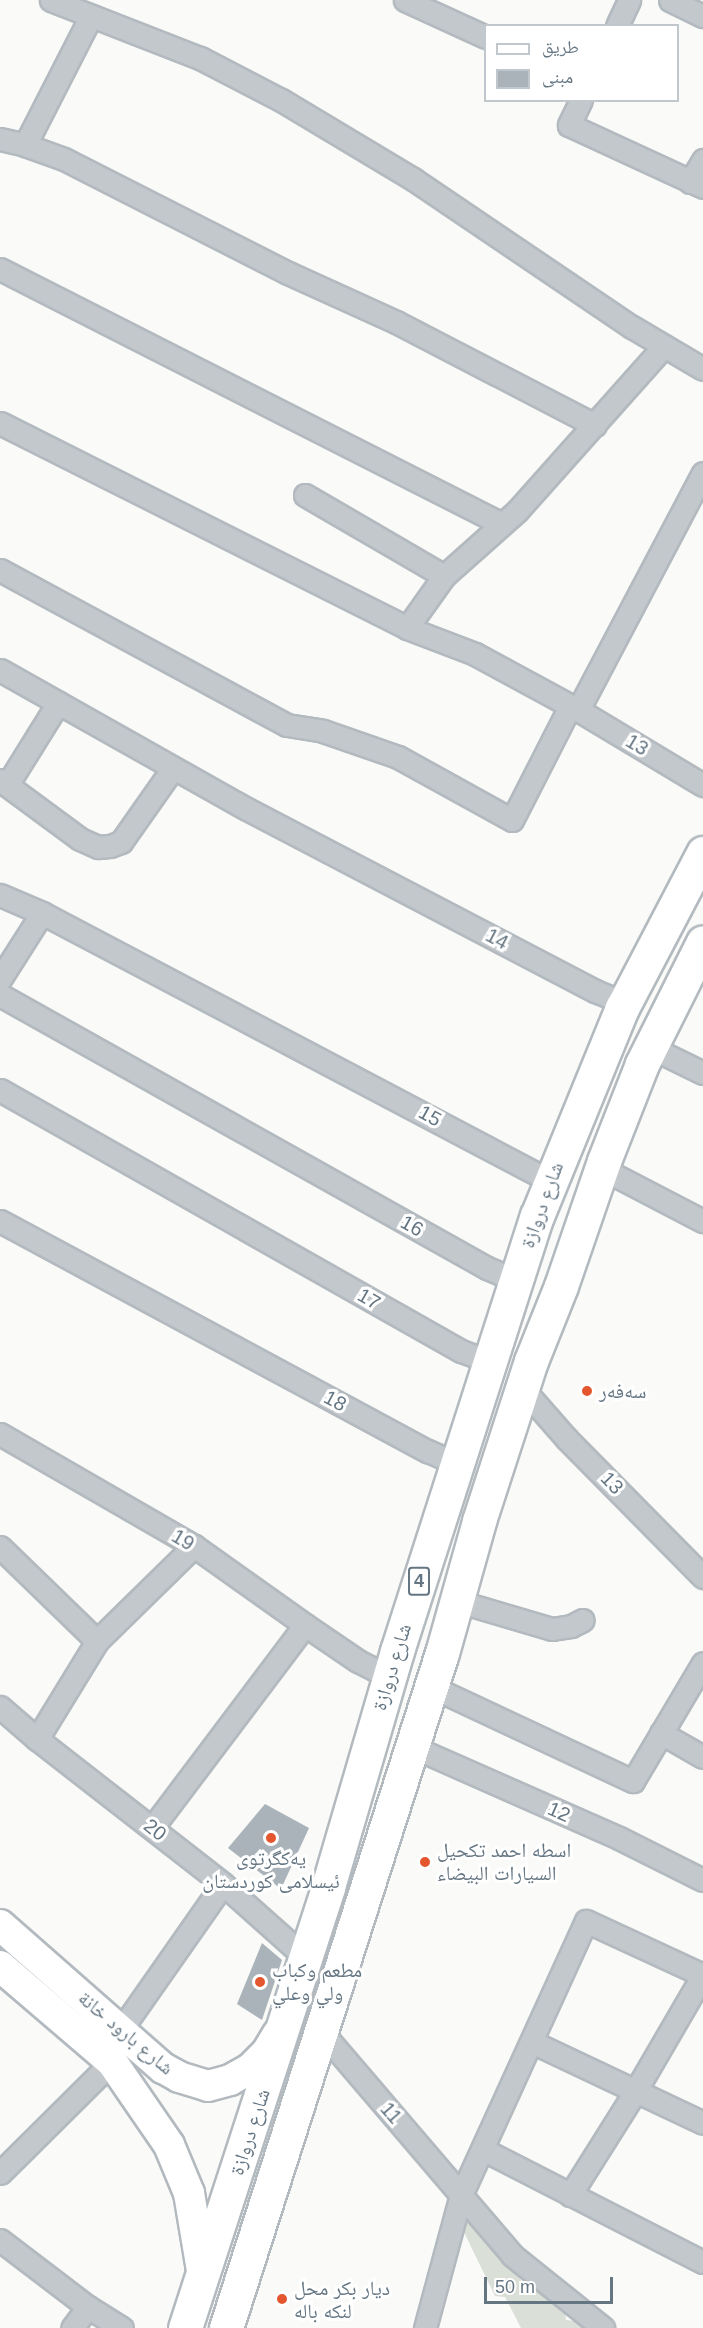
<!DOCTYPE html>
<meta charset="utf-8">
<style>
body{margin:0}
#map{position:relative;width:703px;height:2328px;overflow:hidden;background:#fafaf8;font-family:Arial,"Noto Naskh Arabic",sans-serif}
div>[style]{position:absolute}
[style*='--x']{left:calc(var(--x)*1px);top:calc(var(--y)*1px);width:calc(var(--w)*1px);rotate:calc(var(--a)*1deg)}
.green>*{inset:0;background:#dadfd7}
.building>*{inset:0;background:#aab3b9}
.roads{filter:drop-shadow(2px 0 #b3babf) drop-shadow(-2px 0 #b3babf) drop-shadow(0 2px #b3babf) drop-shadow(0 -2px #b3babf)}
.minor>*{height:21px;margin:-10.5px;padding:0 10.5px;transform-origin:10.5px;border-radius:10.5px;background:#c3c8cc}
.secondary>*{height:30px;margin:-15px;padding:0 15px;transform-origin:15px;border-radius:15px;background:#fff}
.primary>*{height:33px;margin:-16.5px;padding:0 16.5px;transform-origin:16.5px;border-radius:16.5px;background:#fff}
.dots>*{width:16px;height:16px;translate:-50% -50%;box-sizing:border-box;border:3px solid #fff;border-radius:50%}
span{translate:-50% -50%;white-space:nowrap;text-align:center;line-height:1.15;-webkit-text-stroke:6px #fff;paint-order:stroke}
.shield-label span{padding:2px 4px;background:#fff;border:2px solid;border-radius:4px;-webkit-text-stroke-width:0}
.shield-label{font-size:18px;color:#657683;font-weight:700}
.street-label{font-size:20px;color:#657683}
.poi-label{font-size:20px;color:#657683}
.left{translate:0 -50%;text-align:left}
.legend{position:absolute;left:484px;top:24px;width:195px;height:78px;box-sizing:border-box;background:#fff;border:2px solid #c1c8cd;margin:0;padding:8px 10px;list-style:none;font-size:18px;color:#657683}
.legend li{display:flex;align-items:center;gap:12px;height:30px}
.legend b{width:30px;border:2px solid #c1c8cd}
.scale{position:absolute;left:484px;top:2277px;width:129px;height:27px;box-sizing:border-box;border:3px solid #657683;border-top:0;padding-left:8px;font-size:18px;line-height:21px;white-space:nowrap;color:#657683;-webkit-text-stroke:4px #fff;paint-order:stroke}
</style>
<div id="map">
<div class="green">
<div style="clip-path:polygon(471px 2217px,491px 2237px,529px 2292px,537px 2292px,543px 2280px,570px 2287px,564px 2297px,566px 2320px,592px 2323px,595px 2328px,521px 2328px,505px 2297px,495px 2296px,461px 2226px,465px 2218px)"></div>
</div>
<div class="building">
<div style="clip-path:polygon(265px 1804px,309px 1828px,281px 1889px,228px 1848px)"></div>
<div style="clip-path:polygon(262px 1943px,282px 1960px,262px 2020px,237px 2004px)"></div>
</div>
<div class="roads">
<div class="minor">
<div style="--x:51;--y:0;--w:160;--a:21.3"></div>
<div style="--x:200;--y:58;--w:91;--a:27.4"></div>
<div style="--x:281;--y:100;--w:154;--a:30.9"></div>
<div style="--x:413;--y:179;--w:264;--a:34.1"></div>
<div style="--x:632;--y:327;--w:82;--a:30.6"></div>
<div style="--x:405;--y:0;--w:89;--a:24.6"></div>
<div style="--x:670;--y:0;--w:37;--a:26"></div>
<div style="--x:617;--y:26;--w:29;--a:-65"></div>
<div style="--x:581;--y:100;--w:28;--a:116"></div>
<div style="--x:569;--y:125;--w:148;--a:24.8"></div>
<div style="--x:0;--y:139;--w:26;--a:13"></div>
<div style="--x:25;--y:145;--w:41;--a:19.7"></div>
<div style="--x:64;--y:159;--w:251;--a:27"></div>
<div style="--x:288;--y:273;--w:119;--a:24.4"></div>
<div style="--x:396;--y:322;--w:224;--a:27.4"></div>
<div style="--x:25;--y:145;--w:145;--a:-62.9"></div>
<div style="--x:690;--y:182;--w:26;--a:-59"></div>
<div style="--x:0;--y:269;--w:563;--a:26.93"></div>
<div style="--x:0;--y:423;--w:456;--a:26.7"></div>
<div style="--x:407;--y:628;--w:73;--a:20.9"></div>
<div style="--x:475;--y:654;--w:117;--a:28.5"></div>
<div style="--x:578;--y:710;--w:146;--a:31"></div>
<div style="--x:305;--y:495;--w:161;--a:30.2"></div>
<div style="--x:0;--y:570;--w:326;--a:28.4"></div>
<div style="--x:287;--y:725;--w:36;--a:9"></div>
<div style="--x:323;--y:731;--w:79;--a:19.1"></div>
<div style="--x:398;--y:757;--w:130;--a:28.9"></div>
<div style="--x:512;--y:820;--w:128;--a:-63"></div>
<div style="--x:407;--y:628;--w:64;--a:-54.6"></div>
<div style="--x:444;--y:576;--w:98;--a:-41.7"></div>
<div style="--x:517;--y:511;--w:221;--a:-48.3"></div>
<div style="--x:0;--y:670;--w:283;--a:29.4"></div>
<div style="--x:247;--y:809;--w:393;--a:27.6"></div>
<div style="--x:595;--y:991;--w:31;--a:22"></div>
<div style="--x:578;--y:710;--w:268;--a:-62.2"></div>
<div style="--x:0;--y:780;--w:99;--a:36.4"></div>
<div style="--x:80;--y:839;--w:20;--a:24"></div>
<div style="--x:98;--y:847;--w:12;--a:-5"></div>
<div style="--x:110;--y:846;--w:12;--a:-20"></div>
<div style="--x:121;--y:842;--w:90;--a:-54.9"></div>
<div style="--x:7;--y:785;--w:97;--a:-58.1"></div>
<div style="--x:0;--y:895;--w:46;--a:23.2"></div>
<div style="--x:42;--y:913;--w:574;--a:27.81"></div>
<div style="--x:0;--y:979;--w:78;--a:-57.5"></div>
<div style="--x:0;--y:995;--w:558;--a:29.27"></div>
<div style="--x:487;--y:1268;--w:30;--a:23"></div>
<div style="--x:650;--y:1047;--w:59;--a:26.1"></div>
<div style="--x:0;--y:1090;--w:530;--a:29.52"></div>
<div style="--x:461;--y:1351;--w:32;--a:20"></div>
<div style="--x:601;--y:1168;--w:115;--a:27.5"></div>
<div style="--x:0;--y:1221;--w:486;--a:28.3"></div>
<div style="--x:428;--y:1451;--w:32;--a:24"></div>
<div style="--x:523;--y:1389;--w:67;--a:48.7"></div>
<div style="--x:567;--y:1439;--w:194;--a:45.4"></div>
<div style="--x:0;--y:1434;--w:224;--a:30"></div>
<div style="--x:194;--y:1546;--w:136;--a:35.4"></div>
<div style="--x:305;--y:1625;--w:64;--a:34.2"></div>
<div style="--x:358;--y:1661;--w:35;--a:27"></div>
<div style="--x:0;--y:1547;--w:135;--a:44.1"></div>
<div style="--x:457;--y:1601;--w:99;--a:16.4"></div>
<div style="--x:552;--y:1629;--w:19;--a:-9"></div>
<div style="--x:571;--y:1626;--w:13;--a:-27"></div>
<div style="--x:432;--y:1687;--w:222;--a:25.1"></div>
<div style="--x:633;--y:1781;--w:137;--a:-59.3"></div>
<div style="--x:0;--y:1707;--w:49;--a:40.9"></div>
<div style="--x:37;--y:1739;--w:236;--a:37.9"></div>
<div style="--x:223;--y:1884;--w:110;--a:41.7"></div>
<div style="--x:661;--y:1733;--w:48;--a:29.7"></div>
<div style="--x:37;--y:1739;--w:115;--a:-58.5"></div>
<div style="--x:97;--y:1641;--w:136;--a:-44.4"></div>
<div style="--x:413;--y:1747;--w:225;--a:23.8"></div>
<div style="--x:619;--y:1838;--w:94;--a:26.6"></div>
<div style="--x:152;--y:1828;--w:254;--a:-53"></div>
<div style="--x:120;--y:2031;--w:179;--a:-55"></div>
<div style="--x:321;--y:2031;--w:294;--a:49.5"></div>
<div style="--x:512;--y:2255;--w:117;--a:38.7"></div>
<div style="--x:532;--y:2042;--w:189;--a:25.3"></div>
<div style="--x:484;--y:2150;--w:246;--a:27.1"></div>
<div style="--x:0;--y:2173;--w:170;--a:-44.8"></div>
<div style="--x:570;--y:2195;--w:124;--a:-57.8"></div>
<div style="--x:636;--y:2090;--w:133;--a:-59.8"></div>
<div style="--x:0;--y:2240;--w:111;--a:37.3"></div>
<div style="--x:88;--y:2307;--w:26;--a:127"></div>
<div style="--x:88;--y:2307;--w:40;--a:32"></div>
<div style="--x:425;--y:2328;--w:138;--a:-74.9"></div>
<div style="--x:461;--y:2195;--w:301;--a:-65.5"></div>
<div style="--x:586;--y:1921;--w:129;--a:24.8"></div>
</div>
<div class="secondary">
<div style="--x:0;--y:1925;--w:217;--a:41.3"></div>
<div style="--x:163;--y:2068;--w:18;--a:29"></div>
<div style="--x:179;--y:2077;--w:30;--a:17"></div>
<div style="--x:208;--y:2086;--w:23;--a:-15"></div>
<div style="--x:230;--y:2080;--w:23;--a:-29"></div>
<div style="--x:250;--y:2069;--w:24;--a:-45"></div>
<div style="--x:267;--y:2052;--w:21;--a:-59"></div>
<div style="--x:0;--y:1966;--w:148;--a:40.6"></div>
<div style="--x:112;--y:2062;--w:101;--a:55.5"></div>
<div style="--x:169;--y:2145;--w:52;--a:67.4"></div>
<div style="--x:189;--y:2193;--w:85;--a:80.5"></div>
</div>
<div class="primary">
<div style="--x:185;--y:2328;--w:464;--a:-72"></div>
<div style="--x:328;--y:1887;--w:246;--a:-73.7"></div>
<div style="--x:397;--y:1651;--w:457;--a:-72.2"></div>
<div style="--x:537;--y:1216;--w:225;--a:-67.8"></div>
<div style="--x:622;--y:1008;--w:175;--a:-62.4"></div>
<div style="--x:226;--y:2328;--w:709;--a:-72.26"></div>
<div style="--x:442;--y:1653;--w:137;--a:-74.3"></div>
<div style="--x:479;--y:1521;--w:168;--a:-72"></div>
<div style="--x:531;--y:1361;--w:81;--a:-68.2"></div>
<div style="--x:561;--y:1286;--w:132;--a:-71"></div>
<div style="--x:604;--y:1161;--w:104;--a:-68.6"></div>
<div style="--x:642;--y:1064;--w:136;--a:-63.4"></div>
</div>
</div>
<div class="dots">
<div style="left:587px;top:1391px;background:#e4572e"></div>
<div style="left:271px;top:1838px;background:#e4572e"></div>
<div style="left:425px;top:1862px;background:#e4572e"></div>
<div style="left:260px;top:1982px;background:#e4572e"></div>
<div style="left:282px;top:2299px;background:#e4572e"></div>
</div>
<div class="shield-label">
<span style="left:419px;top:1581px">4</span>
</div>
<div class="street-label">
<span style="left:637px;top:745px;rotate:31deg">13</span>
<span style="left:497px;top:939px;rotate:28deg">14</span>
<span style="left:430px;top:1116px;rotate:29deg">15</span>
<span style="left:542px;top:1205px;rotate:-70deg">شارع دروازة</span>
<span style="left:412px;top:1226px;rotate:29deg">16</span>
<span style="left:369px;top:1299px;rotate:30deg">17</span>
<span style="left:335px;top:1401px;rotate:28deg">18</span>
<span style="left:612px;top:1483px;rotate:46deg">13</span>
<span style="left:183px;top:1540px;rotate:31deg">19</span>
<span style="left:392px;top:1667px;rotate:-73deg">شارع دروازة</span>
<span style="left:559px;top:1812px;rotate:24deg">12</span>
<span style="left:155px;top:1830px;rotate:38deg">20</span>
<span style="left:126px;top:2033px;rotate:40deg">شارع بارود خانة</span>
<span style="left:391px;top:2113px;rotate:49deg">11</span>
<span style="left:250px;top:2132px;rotate:-72deg">شارع دروازة</span>
</div>
<div class="poi-label">
<span class="left" style="left:599px;top:1391px">سەفەر</span>
<span class="left" style="left:437px;top:1862px">اسطه احمد تكحيل<br>السيارات البيضاء</span>
<span style="left:271px;top:1870px">یەکگرتوی<br>ئیسلامی کوردستان</span>
<span class="left" style="left:272px;top:1982px">مطعم وكباب<br>ولي وعلي</span>
<span class="left" style="left:294px;top:2300px">ديار بكر محل<br>لنكه باله</span>
</div>
<ul class="legend">
<li><b style="height:8px;background:#fff"></b>طريق</li>
<li><b style="height:16px;background:#aab3b9"></b>مبنى</li>
</ul>
<div class="scale">50 m</div>
</div>
